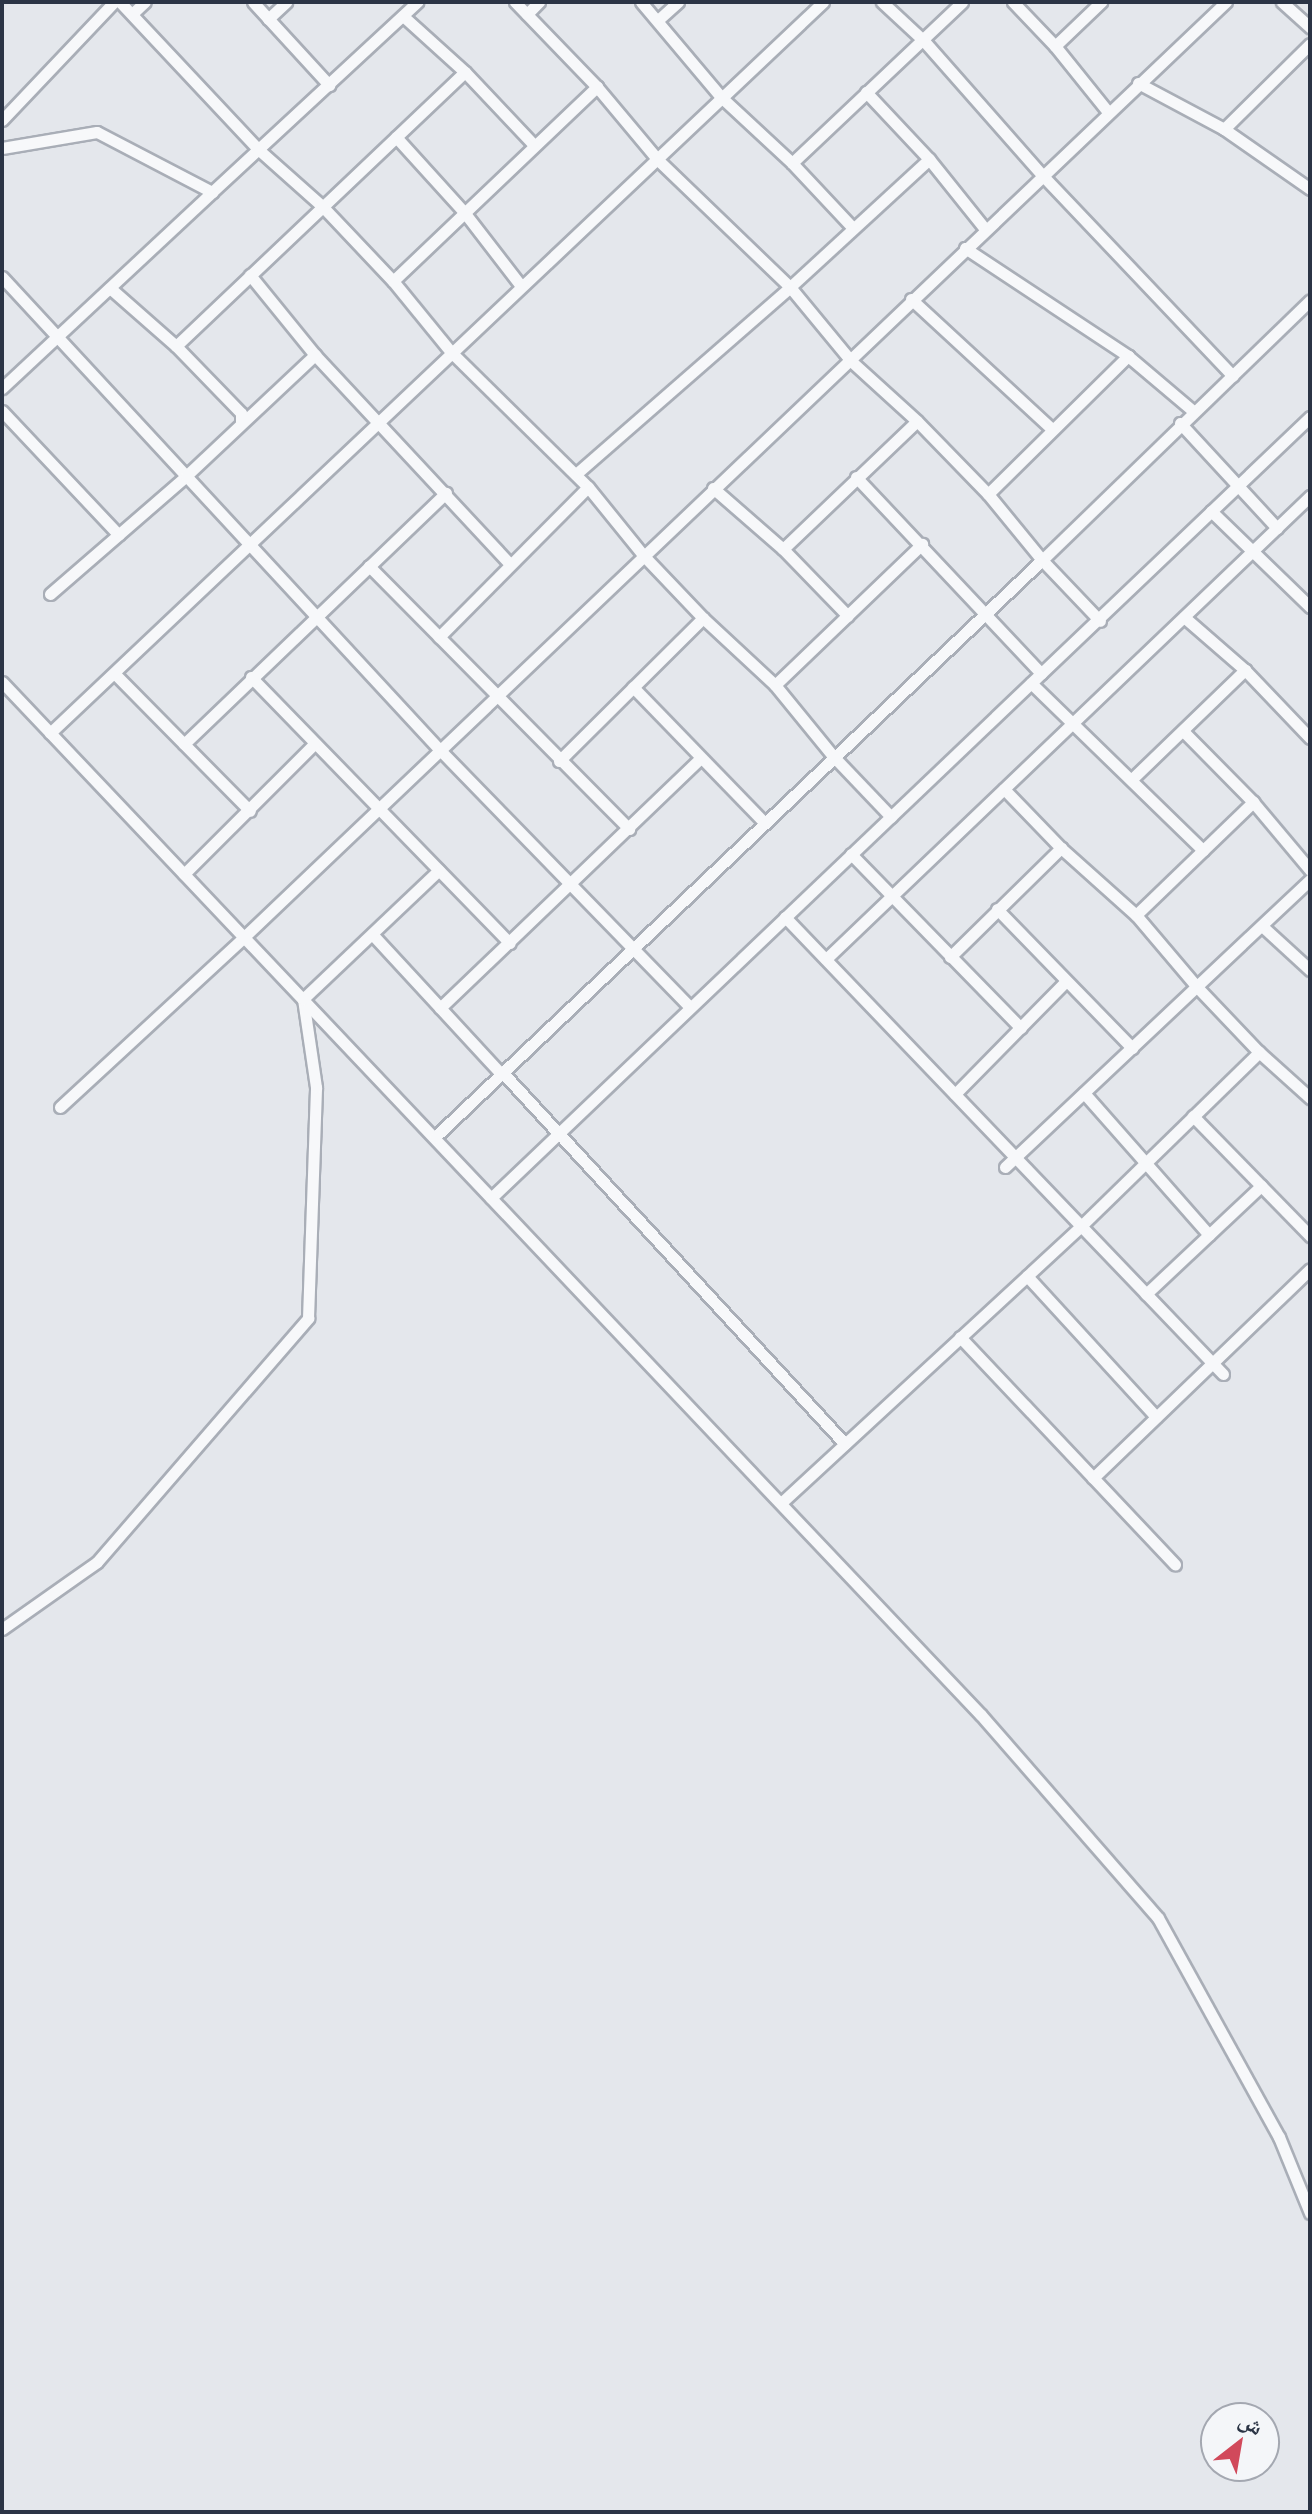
<!DOCTYPE html>
<meta charset="utf-8">
<style>
body{margin:0}
#map{position:relative;width:1312px;height:2514px;overflow:hidden;background:#e4e7ec;font-family:"PT Sans Narrow","Noto Naskh Arabic",sans-serif}
div>[style]{position:absolute}
[style*='--x']{left:calc(var(--x)*1px);top:calc(var(--y)*1px);width:calc(var(--w)*1px);rotate:calc(var(--a)*1deg)}
.roads{filter:drop-shadow(2px 0 #a9aeb7) drop-shadow(-2px 0 #a9aeb7) drop-shadow(0 2px #a9aeb7) drop-shadow(0 -2px #a9aeb7)}
.minor>*{height:11px;margin:-5.5px;padding:0 5.5px;transform-origin:5.5px;border-radius:5.5px;background:#f7f8fa}
span{translate:-50% -50%;white-space:nowrap;text-align:center;line-height:1.15;-webkit-text-stroke:8px #f4f6f9;paint-order:stroke}
.frame{position:absolute;inset:0;border:4px solid #2b3445;pointer-events:none}
.north{position:absolute;left:1200px;top:2402px;width:80px;height:80px;box-sizing:border-box;background:#f4f6f9;border:2px solid #a4a8b1;border-radius:50%;rotate:31deg;font-size:22px;font-weight:700;line-height:32px;text-align:center;color:#2b3445}
.north::after{content:'';display:block;margin:auto;width:28px;height:36px;background:#d1495b;clip-path:polygon(50% 0,100% 100%,50% 72%,0 100%)}
</style>
<div id="map">
<div class="roads">
<div class="minor">
<div style="--x:120;--y:2;--w:203;--a:46.8"></div>
<div style="--x:259;--y:150;--w:86;--a:41.7"></div>
<div style="--x:323;--y:207;--w:102;--a:46.6"></div>
<div style="--x:393;--y:281;--w:92;--a:50.8"></div>
<div style="--x:451;--y:352;--w:192;--a:44.6"></div>
<div style="--x:588;--y:487;--w:87;--a:51"></div>
<div style="--x:643;--y:555;--w:87;--a:46.4"></div>
<div style="--x:703;--y:618;--w:98;--a:42.9"></div>
<div style="--x:775;--y:685;--w:92;--a:50.8"></div>
<div style="--x:833;--y:756;--w:84;--a:46.4"></div>
<div style="--x:253;--y:2;--w:113;--a:47.5"></div>
<div style="--x:515;--y:2;--w:118;--a:46"></div>
<div style="--x:597;--y:87;--w:95;--a:50.1"></div>
<div style="--x:658;--y:160;--w:183;--a:43.9"></div>
<div style="--x:790;--y:287;--w:96;--a:50.5"></div>
<div style="--x:851;--y:361;--w:89;--a:42.3"></div>
<div style="--x:917;--y:421;--w:102;--a:45.8"></div>
<div style="--x:988;--y:494;--w:85;--a:50.7"></div>
<div style="--x:1042;--y:560;--w:84;--a:46.4"></div>
<div style="--x:641;--y:2;--w:124;--a:49.9"></div>
<div style="--x:721;--y:97;--w:97;--a:42.9"></div>
<div style="--x:792;--y:163;--w:88;--a:46.8"></div>
<div style="--x:882;--y:2;--w:57;--a:42.9"></div>
<div style="--x:924;--y:41;--w:181;--a:48.6"></div>
<div style="--x:1044;--y:177;--w:274;--a:46.5"></div>
<div style="--x:1013;--y:2;--w:61;--a:46.3"></div>
<div style="--x:1055;--y:46;--w:85;--a:51.2"></div>
<div style="--x:1282;--y:2;--w:38;--a:42"></div>
<div style="--x:133;--y:13;--w:16;--a:-43"></div>
<div style="--x:527;--y:14;--w:17;--a:-45"></div>
<div style="--x:403;--y:16;--w:84;--a:42.1"></div>
<div style="--x:465;--y:72;--w:100;--a:46.6"></div>
<div style="--x:268;--y:19;--w:25;--a:-43"></div>
<div style="--x:658;--y:20;--w:27;--a:-42"></div>
<div style="--x:1055;--y:46;--w:64;--a:-43.7"></div>
<div style="--x:1138;--y:83;--w:98;--a:28.1"></div>
<div style="--x:1224;--y:129;--w:105;--a:34.9"></div>
<div style="--x:866;--y:92;--w:92;--a:46.8"></div>
<div style="--x:929;--y:159;--w:90;--a:51.3"></div>
<div style="--x:2;--y:120;--w:163;--a:-46.5"></div>
<div style="--x:1224;--y:129;--w:121;--a:-44.7"></div>
<div style="--x:396;--y:137;--w:101;--a:47.8"></div>
<div style="--x:464;--y:212;--w:93;--a:52.4"></div>
<div style="--x:2;--y:148;--w:96;--a:-9.6"></div>
<div style="--x:97;--y:132;--w:130;--a:27.6"></div>
<div style="--x:212;--y:192;--w:280;--a:-42.8"></div>
<div style="--x:792;--y:163;--w:234;--a:-43.4"></div>
<div style="--x:965;--y:248;--w:196;--a:33.5"></div>
<div style="--x:1128;--y:356;--w:85;--a:40.2"></div>
<div style="--x:250;--y:275;--w:103;--a:50.9"></div>
<div style="--x:315;--y:355;--w:286;--a:47"></div>
<div style="--x:2;--y:277;--w:643;--a:47.21"></div>
<div style="--x:439;--y:749;--w:359;--a:45.8"></div>
<div style="--x:393;--y:281;--w:282;--a:-43.6"></div>
<div style="--x:110;--y:288;--w:88;--a:41.3"></div>
<div style="--x:176;--y:346;--w:93;--a:45.9"></div>
<div style="--x:241;--y:413;--w:10;--a:90"></div>
<div style="--x:911;--y:299;--w:192;--a:42.7"></div>
<div style="--x:176;--y:346;--w:398;--a:-43.5"></div>
<div style="--x:2;--y:388;--w:287;--a:-43"></div>
<div style="--x:2;--y:411;--w:170;--a:46.7"></div>
<div style="--x:1180;--y:423;--w:143;--a:47.3"></div>
<div style="--x:576;--y:474;--w:284;--a:-41.1"></div>
<div style="--x:790;--y:287;--w:189;--a:-42.6"></div>
<div style="--x:856;--y:477;--w:270;--a:46.7"></div>
<div style="--x:713;--y:488;--w:93;--a:41.1"></div>
<div style="--x:783;--y:549;--w:93;--a:45.9"></div>
<div style="--x:988;--y:494;--w:197;--a:-44.6"></div>
<div style="--x:1211;--y:511;--w:138;--a:44.1"></div>
<div style="--x:783;--y:549;--w:185;--a:-43.7"></div>
<div style="--x:369;--y:566;--w:370;--a:45.3"></div>
<div style="--x:50;--y:594;--w:180;--a:-40.9"></div>
<div style="--x:186;--y:476;--w:177;--a:-43.2"></div>
<div style="--x:1184;--y:617;--w:81;--a:41"></div>
<div style="--x:1245;--y:670;--w:94;--a:46.3"></div>
<div style="--x:439;--y:637;--w:211;--a:-45.2"></div>
<div style="--x:115;--y:674;--w:192;--a:45.4"></div>
<div style="--x:251;--y:677;--w:371;--a:45.8"></div>
<div style="--x:2;--y:682;--w:1423;--a:46.54"></div>
<div style="--x:981;--y:1715;--w:269;--a:48.9"></div>
<div style="--x:1158;--y:1918;--w:250;--a:61.1"></div>
<div style="--x:1279;--y:2137;--w:82;--a:67.8"></div>
<div style="--x:1031;--y:683;--w:240;--a:44.2"></div>
<div style="--x:775;--y:685;--w:204;--a:-43.8"></div>
<div style="--x:633;--y:687;--w:188;--a:45.9"></div>
<div style="--x:1183;--y:731;--w:100;--a:45.4"></div>
<div style="--x:1253;--y:802;--w:89;--a:50"></div>
<div style="--x:50;--y:733;--w:1064;--a:-43.4"></div>
<div style="--x:184;--y:744;--w:363;--a:-43.8"></div>
<div style="--x:559;--y:761;--w:203;--a:-44.8"></div>
<div style="--x:1133;--y:778;--w:156;--a:-44"></div>
<div style="--x:1004;--y:789;--w:82;--a:46"></div>
<div style="--x:1061;--y:848;--w:101;--a:41.8"></div>
<div style="--x:1136;--y:915;--w:94;--a:49.7"></div>
<div style="--x:1197;--y:987;--w:90;--a:46.4"></div>
<div style="--x:1259;--y:1052;--w:69;--a:42"></div>
<div style="--x:851;--y:854;--w:243;--a:45.7"></div>
<div style="--x:184;--y:874;--w:185;--a:-45"></div>
<div style="--x:997;--y:909;--w:194;--a:45.8"></div>
<div style="--x:1136;--y:915;--w:163;--a:-44"></div>
<div style="--x:785;--y:917;--w:633;--a:46.22"></div>
<div style="--x:1262;--y:926;--w:65;--a:42.5"></div>
<div style="--x:372;--y:934;--w:190;--a:47.3"></div>
<div style="--x:950;--y:957;--w:156;--a:-44.5"></div>
<div style="--x:826;--y:959;--w:670;--a:-43.73"></div>
<div style="--x:440;--y:1008;--w:361;--a:-43.8"></div>
<div style="--x:502;--y:1072;--w:506;--a:47.32"></div>
<div style="--x:1084;--y:1093;--w:189;--a:48.6"></div>
<div style="--x:955;--y:1094;--w:158;--a:-45.5"></div>
<div style="--x:60;--y:1107;--w:251;--a:-42.7"></div>
<div style="--x:244;--y:937;--w:1356;--a:-43.6"></div>
<div style="--x:1193;--y:1116;--w:168;--a:45.7"></div>
<div style="--x:435;--y:1137;--w:837;--a:-43.55"></div>
<div style="--x:1042;--y:560;--w:373;--a:-44.1"></div>
<div style="--x:1005;--y:1167;--w:419;--a:-43.3"></div>
<div style="--x:491;--y:1198;--w:1132;--a:-43.64"></div>
<div style="--x:1027;--y:1276;--w:191;--a:47.5"></div>
<div style="--x:1146;--y:1294;--w:158;--a:-43.2"></div>
<div style="--x:960;--y:1337;--w:313;--a:46.6"></div>
<div style="--x:1093;--y:1478;--w:301;--a:-43.9"></div>
<div style="--x:781;--y:1503;--w:408;--a:-42.7"></div>
<div style="--x:1081;--y:1226;--w:249;--a:-44.3"></div>
<div style="--x:2;--y:1629;--w:116;--a:-35.2"></div>
<div style="--x:97;--y:1562;--w:323;--a:-49.1"></div>
<div style="--x:308;--y:1318;--w:231;--a:-88"></div>
<div style="--x:316;--y:1087;--w:89;--a:-98.4"></div>
<div style="--x:303;--y:999;--w:187;--a:-43.5"></div>
</div>
</div>
<div class="frame"></div>
<div class="north">ش</div>
</div>
